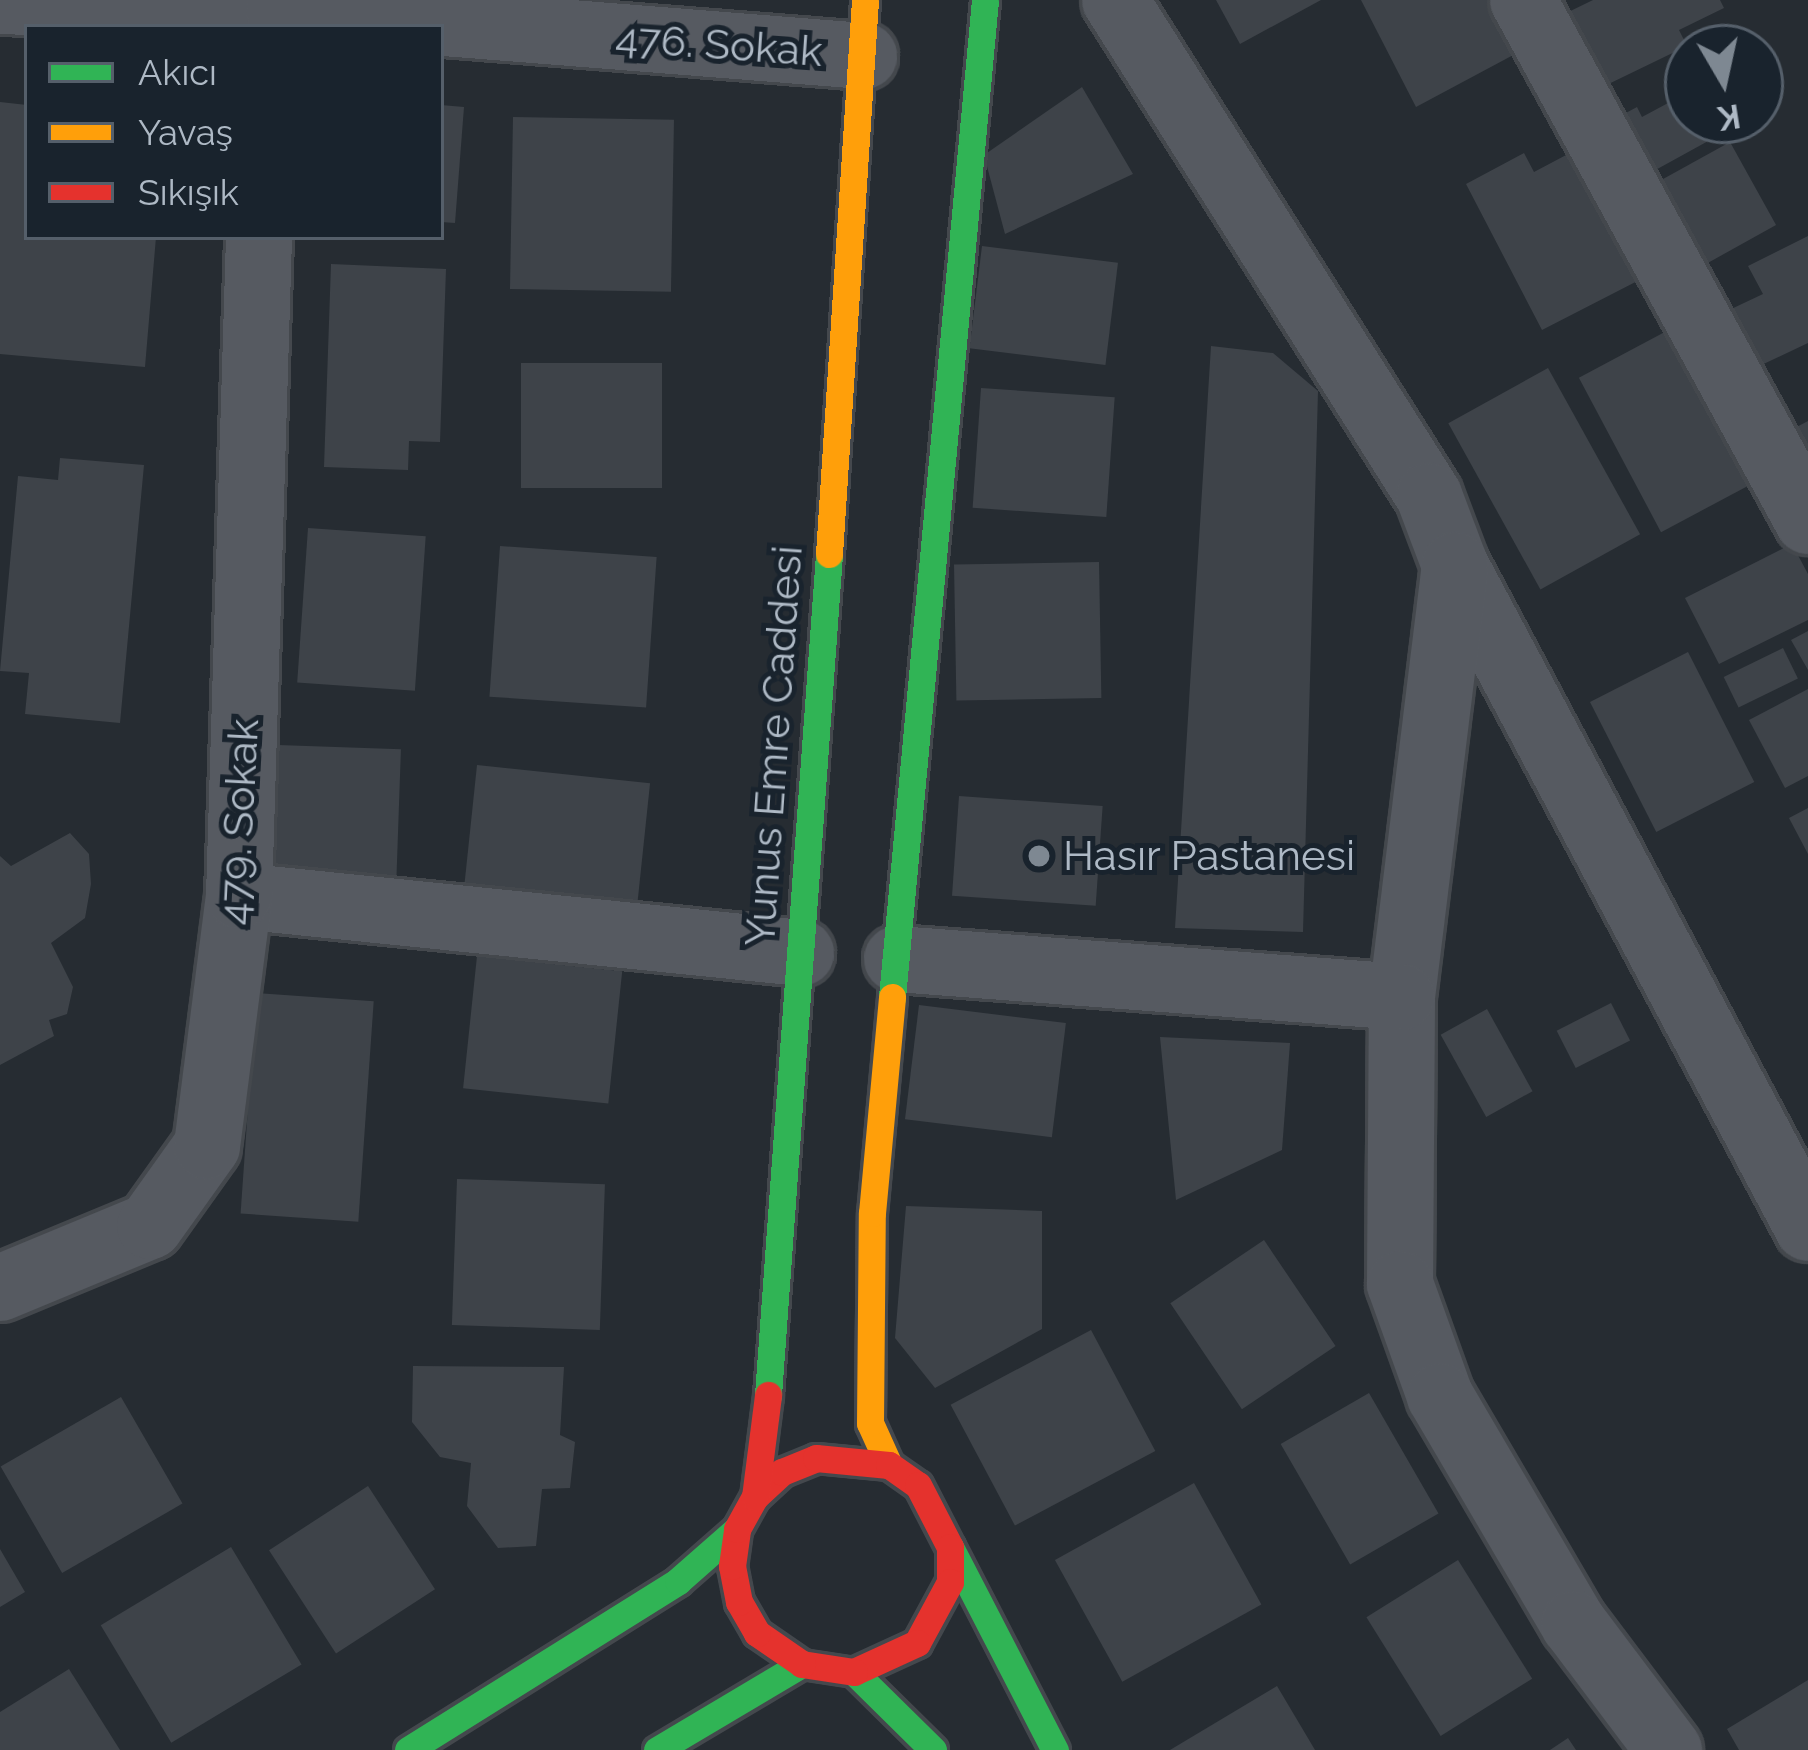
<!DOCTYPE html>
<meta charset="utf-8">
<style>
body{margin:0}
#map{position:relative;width:1808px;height:1750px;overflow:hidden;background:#262c32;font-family:Raleway,sans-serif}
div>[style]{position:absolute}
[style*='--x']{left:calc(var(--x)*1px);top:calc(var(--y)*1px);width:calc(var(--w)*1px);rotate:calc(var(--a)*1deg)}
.building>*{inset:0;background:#3e4349;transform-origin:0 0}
.roads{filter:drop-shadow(3px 0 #44484d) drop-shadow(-3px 0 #44484d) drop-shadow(0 3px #44484d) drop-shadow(0 -3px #44484d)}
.street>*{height:66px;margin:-33px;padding:0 33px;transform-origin:33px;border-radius:33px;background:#565a61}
.fast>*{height:27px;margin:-13.5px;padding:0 13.5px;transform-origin:13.5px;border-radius:13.5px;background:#30b455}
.slow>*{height:27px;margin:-13.5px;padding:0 13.5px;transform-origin:13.5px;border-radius:13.5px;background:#ff9f0a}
.jam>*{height:27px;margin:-13.5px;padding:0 13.5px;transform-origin:13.5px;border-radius:13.5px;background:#e5322d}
.dots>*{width:33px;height:33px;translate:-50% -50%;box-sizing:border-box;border:6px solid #19232d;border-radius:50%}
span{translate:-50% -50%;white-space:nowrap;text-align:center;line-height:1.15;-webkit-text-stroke:10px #19232d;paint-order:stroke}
.street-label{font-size:42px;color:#aeb9c5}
.poi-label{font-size:42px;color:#aeb9c5}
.left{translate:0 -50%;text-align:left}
.legend{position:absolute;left:24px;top:24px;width:420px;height:216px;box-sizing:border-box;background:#19232d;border:3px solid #555f6a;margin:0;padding:15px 21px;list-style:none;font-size:36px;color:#aeb9c5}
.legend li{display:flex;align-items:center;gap:24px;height:60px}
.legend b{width:60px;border:3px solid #555f6a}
.north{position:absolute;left:1664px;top:24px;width:120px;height:120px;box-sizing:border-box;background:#19232d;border:3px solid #555f6a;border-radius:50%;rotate:171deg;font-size:33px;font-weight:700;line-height:48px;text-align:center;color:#aeb9c5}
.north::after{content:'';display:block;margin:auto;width:42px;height:54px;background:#7e8892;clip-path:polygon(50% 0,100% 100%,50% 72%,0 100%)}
</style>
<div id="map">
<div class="building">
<div style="clip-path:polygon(1216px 0,1321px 0,1240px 44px)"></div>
<div style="clip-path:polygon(1361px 0,1490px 0,1517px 53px,1416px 107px)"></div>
<div style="clip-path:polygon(1593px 0,1720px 0,1724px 8px,1679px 30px,1687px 46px,1592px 92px,1556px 18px)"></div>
<div style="clip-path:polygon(1082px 87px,1133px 174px,1005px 234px,984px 155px)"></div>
<div style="clip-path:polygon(1683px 95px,1688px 120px,1725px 120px,1730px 129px,1641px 178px,1609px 122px,1637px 107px,1642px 117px)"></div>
<div style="clip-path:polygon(0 102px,27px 105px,27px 237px,156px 237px,145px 367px,0 354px)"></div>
<div style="clip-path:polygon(441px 105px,464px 107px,455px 223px,441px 222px)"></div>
<div style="left:513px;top:117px;width:161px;height:172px;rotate:1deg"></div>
<div style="left:1730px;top:142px;width:95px;height:92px;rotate:61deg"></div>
<div style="clip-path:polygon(1585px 145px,1653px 273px,1542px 330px,1466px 184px,1524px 153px,1534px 172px)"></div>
<div style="clip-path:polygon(1808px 236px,1808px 343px,1755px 368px,1727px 311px,1763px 294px,1748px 266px)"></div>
<div style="left:982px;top:246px;width:137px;height:103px;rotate:7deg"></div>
<div style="clip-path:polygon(331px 264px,446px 269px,440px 442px,409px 441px,408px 470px,324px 467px)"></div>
<div style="left:1676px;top:326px;width:175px;height:110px;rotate:62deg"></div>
<div style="clip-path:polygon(1211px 346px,1273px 353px,1318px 391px,1303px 932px,1175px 928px)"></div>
<div style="left:662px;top:363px;width:125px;height:141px;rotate:90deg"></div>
<div style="left:1548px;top:368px;width:190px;height:114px;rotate:61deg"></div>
<div style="left:981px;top:388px;width:134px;height:120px;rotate:4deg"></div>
<div style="clip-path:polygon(1808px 421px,1808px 468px,1789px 431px)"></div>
<div style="clip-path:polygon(60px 458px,144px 465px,120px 723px,25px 714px,29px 673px,0 671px,18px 476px,58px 480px)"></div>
<div style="left:308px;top:528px;width:118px;height:155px;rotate:4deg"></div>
<div style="clip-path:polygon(1792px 544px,1808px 574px,1808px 620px,1719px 664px,1685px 598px)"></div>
<div style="left:500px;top:546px;width:157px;height:151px;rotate:4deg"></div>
<div style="left:1099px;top:562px;width:136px;height:145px;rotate:89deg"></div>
<div style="clip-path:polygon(1808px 631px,1808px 670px,1791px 640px)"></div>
<div style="left:1783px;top:648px;width:34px;height:66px;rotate:64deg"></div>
<div style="left:1688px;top:652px;width:146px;height:110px;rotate:63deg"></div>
<div style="clip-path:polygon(1808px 689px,1808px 776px,1785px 788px,1749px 720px)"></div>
<div style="left:278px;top:745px;width:123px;height:136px;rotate:2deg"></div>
<div style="left:477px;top:765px;width:174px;height:128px;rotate:6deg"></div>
<div style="left:959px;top:796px;width:144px;height:100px;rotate:4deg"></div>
<div style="clip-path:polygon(1808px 808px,1808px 854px,1789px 818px)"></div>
<div style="clip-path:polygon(70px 833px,89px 854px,91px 884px,85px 918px,51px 943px,73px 987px,67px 1014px,49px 1020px,54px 1036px,0 1065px,0 856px,11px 866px)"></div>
<div style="left:477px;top:956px;width:146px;height:133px;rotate:6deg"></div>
<div style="left:256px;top:993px;width:118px;height:221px;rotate:4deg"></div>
<div style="left:1611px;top:1003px;width:42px;height:61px;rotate:63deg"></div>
<div style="left:919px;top:1005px;width:148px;height:115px;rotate:7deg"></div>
<div style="left:1487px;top:1009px;width:94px;height:53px;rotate:61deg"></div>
<div style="clip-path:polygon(1160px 1037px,1290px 1043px,1282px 1150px,1176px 1200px)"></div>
<div style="left:457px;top:1179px;width:148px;height:146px;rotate:2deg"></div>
<div style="clip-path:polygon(906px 1206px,1042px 1211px,1042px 1329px,935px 1388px,895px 1338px)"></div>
<div style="left:1264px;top:1240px;width:128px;height:113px;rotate:56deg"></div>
<div style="left:1091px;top:1330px;width:137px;height:159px;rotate:62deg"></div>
<div style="clip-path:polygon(413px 1366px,564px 1367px,560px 1435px,575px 1442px,570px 1488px,542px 1489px,536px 1546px,498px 1548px,467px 1506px,471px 1463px,440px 1457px,412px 1422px)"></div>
<div style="left:1369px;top:1393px;width:139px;height:102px;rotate:60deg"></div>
<div style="left:121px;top:1397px;width:123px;height:139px;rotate:60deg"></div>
<div style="left:1194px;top:1483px;width:139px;height:159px;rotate:61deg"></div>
<div style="left:368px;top:1486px;width:123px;height:118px;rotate:57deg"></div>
<div style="left:231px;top:1547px;width:137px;height:152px;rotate:59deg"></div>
<div style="clip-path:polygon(0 1549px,25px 1592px,0 1607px)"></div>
<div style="left:1458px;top:1560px;width:140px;height:108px;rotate:58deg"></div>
<div style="clip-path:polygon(69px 1669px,120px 1750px,0 1750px,0 1712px)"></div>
<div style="clip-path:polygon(1808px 1680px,1808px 1750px,1739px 1750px,1727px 1729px)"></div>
<div style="clip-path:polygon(1277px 1686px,1315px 1750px,1170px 1750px)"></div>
<div style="clip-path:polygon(1568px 1738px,1576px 1750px,1550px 1750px)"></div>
</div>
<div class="roads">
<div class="street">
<div style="--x:1115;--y:0;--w:587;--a:57.66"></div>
<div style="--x:1429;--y:496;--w:74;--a:69.4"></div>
<div style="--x:1455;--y:565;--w:751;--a:61.97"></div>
<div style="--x:1523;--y:0;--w:594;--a:61.32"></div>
<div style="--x:0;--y:1;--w:279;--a:1.8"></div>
<div style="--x:279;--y:10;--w:587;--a:4.5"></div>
<div style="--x:1455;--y:565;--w:435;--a:97"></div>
<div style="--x:1402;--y:997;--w:287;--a:90.4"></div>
<div style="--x:1400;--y:1284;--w:119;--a:70.3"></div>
<div style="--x:1440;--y:1396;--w:264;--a:59.6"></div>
<div style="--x:1574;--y:1624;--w:158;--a:53"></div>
<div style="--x:239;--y:896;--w:565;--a:5.79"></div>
<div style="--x:897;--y:959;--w:506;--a:4.3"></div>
<div style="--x:0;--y:1288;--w:162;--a:-22.5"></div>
<div style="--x:150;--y:1226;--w:98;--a:-54.5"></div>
<div style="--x:207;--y:1146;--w:252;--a:-82.7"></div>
<div style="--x:239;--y:896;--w:659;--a:-88.26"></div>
</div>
<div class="fast">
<div style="--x:892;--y:997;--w:1001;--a:-84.67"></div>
<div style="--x:768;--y:1395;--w:843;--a:-85.85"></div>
<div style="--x:950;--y:1547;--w:229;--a:62.7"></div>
<div style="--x:854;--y:1672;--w:111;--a:44.6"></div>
<div style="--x:408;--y:1750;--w:319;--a:-32"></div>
<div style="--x:678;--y:1581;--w:79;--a:-41.4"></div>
<div style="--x:657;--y:1750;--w:169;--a:-30.7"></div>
</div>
<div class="slow">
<div style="--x:829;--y:554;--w:555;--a:-86.28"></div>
<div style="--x:889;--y:1465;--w:46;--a:-114.3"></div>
<div style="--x:870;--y:1423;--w:210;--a:-89.5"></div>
<div style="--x:872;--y:1213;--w:217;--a:-84.7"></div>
</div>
<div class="jam">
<div style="--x:755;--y:1497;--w:37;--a:-43"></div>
<div style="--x:782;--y:1472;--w:37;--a:-22"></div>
<div style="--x:816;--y:1458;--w:73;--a:5.5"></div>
<div style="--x:889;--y:1465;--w:35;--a:35"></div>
<div style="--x:918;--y:1485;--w:70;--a:62.7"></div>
<div style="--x:950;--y:1547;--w:35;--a:90"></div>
<div style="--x:950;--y:1582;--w:69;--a:118.4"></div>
<div style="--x:917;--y:1643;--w:69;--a:155.3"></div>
<div style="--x:854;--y:1672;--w:53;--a:-171.3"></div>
<div style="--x:802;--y:1664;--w:55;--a:-145.4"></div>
<div style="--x:757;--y:1633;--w:36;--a:-120"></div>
<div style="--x:739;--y:1602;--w:37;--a:-101"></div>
<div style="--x:732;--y:1566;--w:37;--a:-82"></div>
<div style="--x:737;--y:1529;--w:37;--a:-61"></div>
<div style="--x:755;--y:1497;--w:103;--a:-82.7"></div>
</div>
</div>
<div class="dots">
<div style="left:1039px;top:856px;background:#7e8892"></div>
</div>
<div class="street-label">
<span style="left:719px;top:45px;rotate:4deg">476. Sokak</span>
<span style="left:774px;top:746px;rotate:-86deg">Yunus Emre Caddesi</span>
<span style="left:239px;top:822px;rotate:-87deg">479. Sokak</span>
</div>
<div class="poi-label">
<span class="left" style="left:1063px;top:856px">Hasır Pastanesi</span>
</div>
<ul class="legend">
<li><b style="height:15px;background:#30b455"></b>Akıcı</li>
<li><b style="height:15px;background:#ff9f0a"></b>Yavaş</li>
<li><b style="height:15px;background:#e5322d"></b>Sıkışık</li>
</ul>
<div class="north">K</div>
</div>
